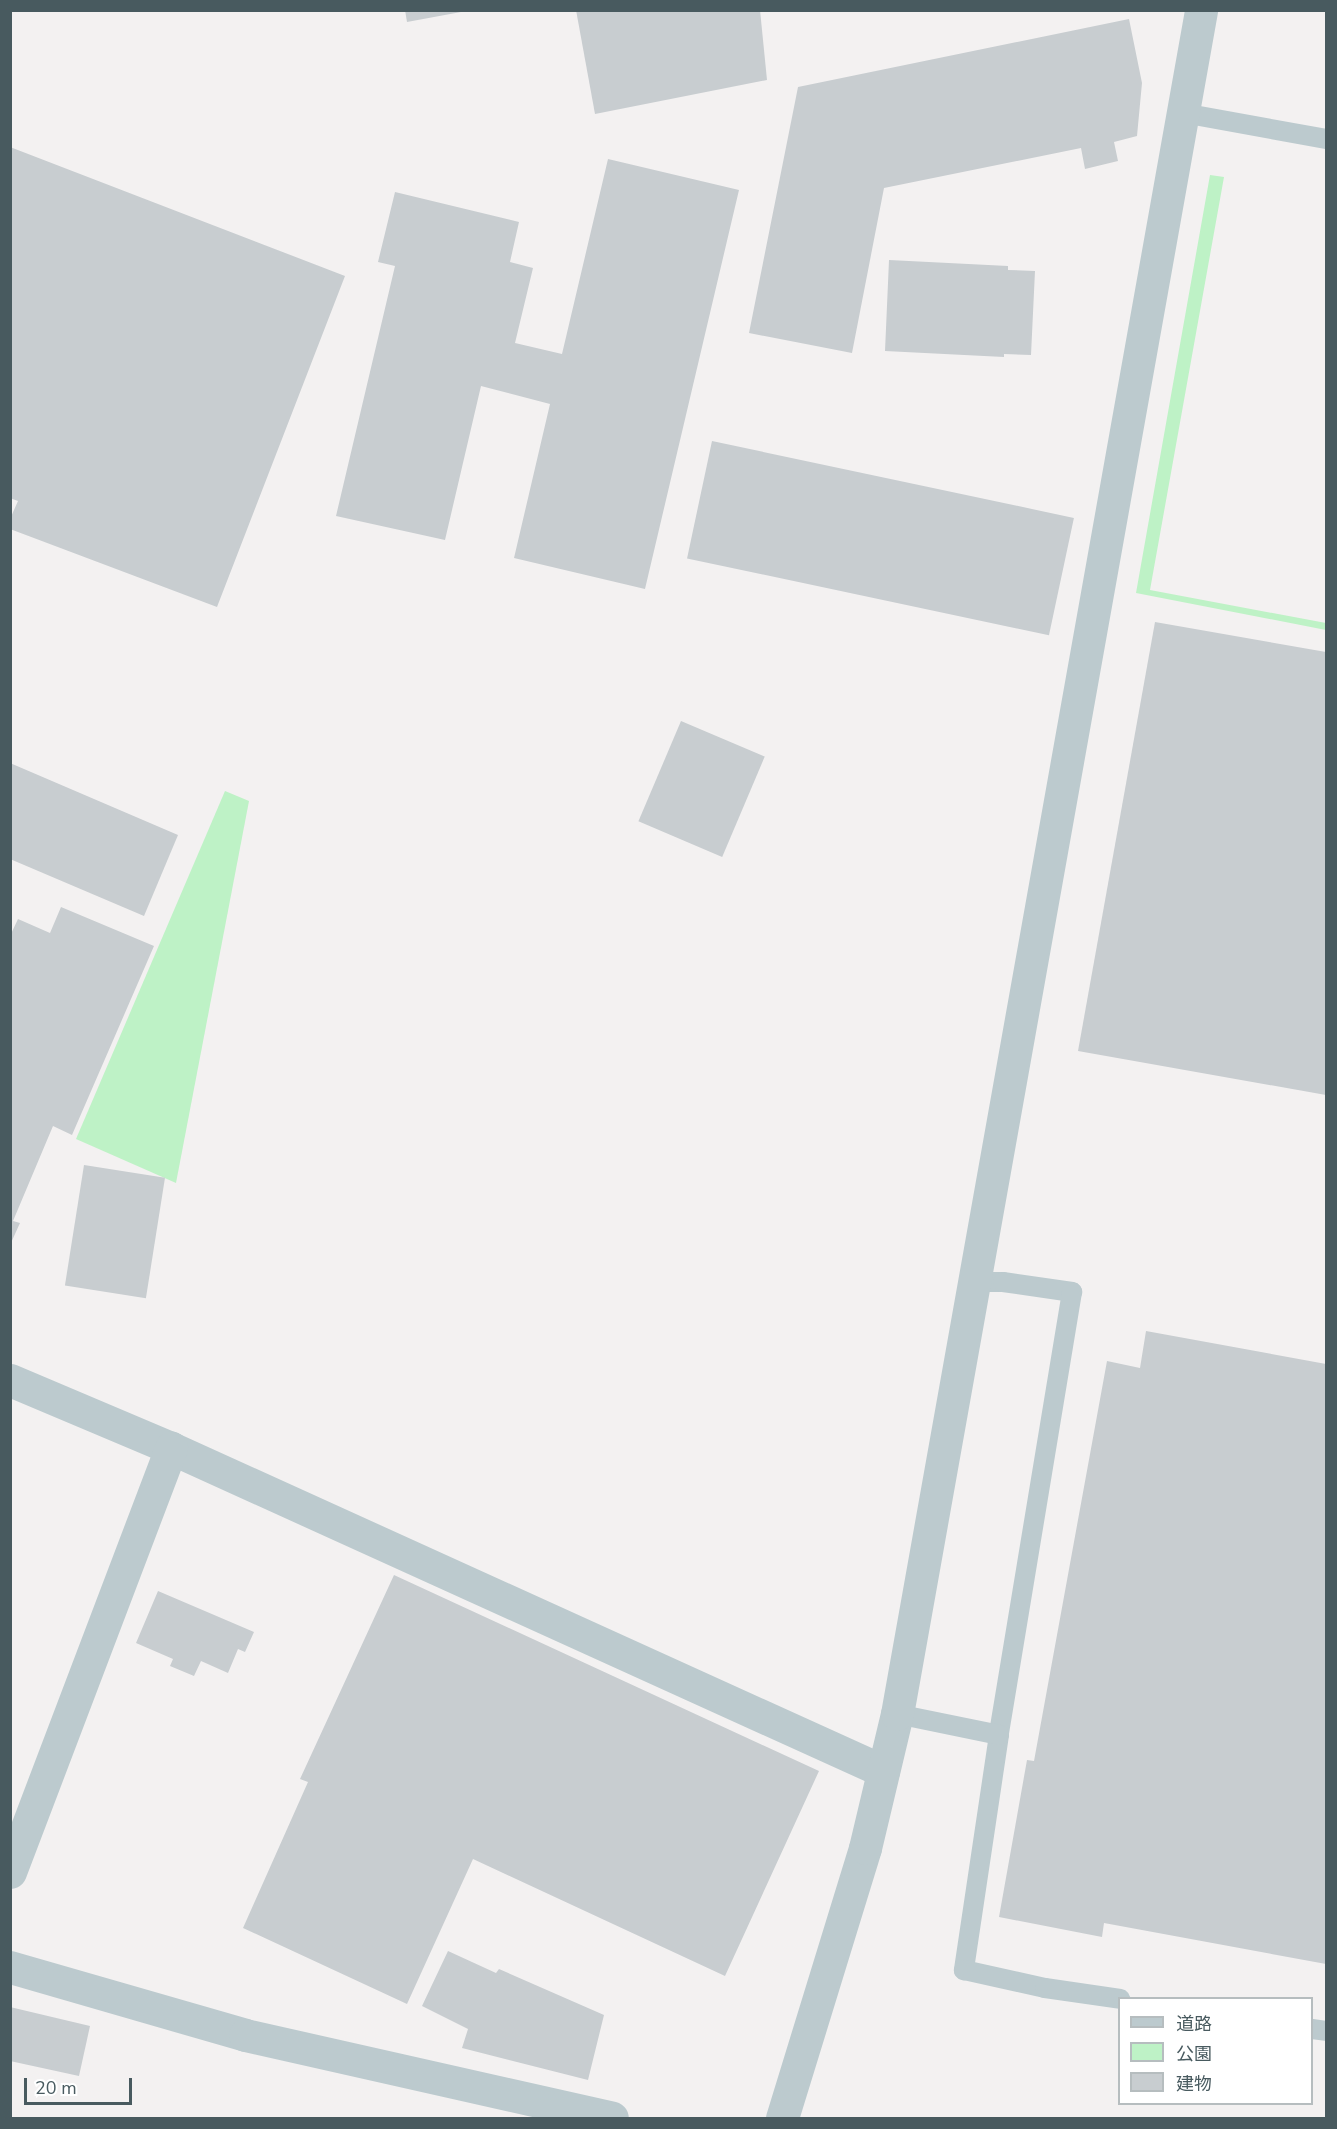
<!DOCTYPE html>
<meta charset="utf-8">
<style>
body{margin:0}
#map{position:relative;width:1337px;height:2129px;overflow:hidden;background:#f3f1f1;font-family:"Nunito Sans","Noto Sans JP",sans-serif}
div>[style]{position:absolute}
[style*='--x']{left:calc(var(--x)*1px);top:calc(var(--y)*1px);width:calc(var(--w)*1px);rotate:calc(var(--a)*1deg)}
.green>*{inset:0;background:#bef2c6}
.building>*{inset:0;background:#c8cdd0;transform-origin:0 0}
.service>*{height:20px;margin:-10px;padding:0 10px;transform-origin:10px;border-radius:10px;background:#bccace}
.minor>*{height:33px;margin:-16.5px;padding:0 16.5px;transform-origin:16.5px;border-radius:16.5px;background:#bccace}
.tertiary>*{height:33px;margin:-16.5px;padding:0 16.5px;transform-origin:16.5px;border-radius:16.5px;background:#bccace}
span{translate:-50% -50%;white-space:nowrap;text-align:center;line-height:1.15;-webkit-text-stroke:4.5px #fff;paint-order:stroke}
.frame{position:absolute;inset:0;border:12px solid #485a5f;pointer-events:none}
.legend{position:absolute;left:1118px;top:1997px;width:195px;height:108px;box-sizing:border-box;background:#fff;border:2px solid #b6bdbf;margin:0;padding:8px 10px;list-style:none;font-size:18px;color:#485a5f}
.legend li{display:flex;align-items:center;gap:12px;height:30px}
.legend b{width:30px;border:2px solid #b6bdbf}
.scale{position:absolute;left:24px;top:2078px;width:108px;height:27px;box-sizing:border-box;border:3px solid #485a5f;border-top:0;padding-left:8px;font-size:18px;line-height:21px;white-space:nowrap;color:#485a5f;-webkit-text-stroke:4px #fff;paint-order:stroke}
</style>
<div id="map">
<div class="green">
<div style="clip-path:polygon(1210px 175px,1224px 177px,1150px 590px,1326px 623px,1326px 630px,1136px 593px)"></div>
<div style="clip-path:polygon(225px 791px,249px 801px,176px 1183px,76px 1139px)"></div>
</div>
<div class="building">
<div style="clip-path:polygon(405px 10px,461px 10px,461px 12px,407px 22px)"></div>
<div style="clip-path:polygon(576px 10px,760px 10px,767px 80px,595px 114px)"></div>
<div style="clip-path:polygon(1129px 19px,1142px 83px,1137px 136px,1114px 142px,1118px 161px,1085px 169px,1081px 148px,884px 188px,852px 353px,749px 333px,798px 87px)"></div>
<div style="clip-path:polygon(10px 147px,345px 276px,217px 607px,10px 529px,10px 519px,18px 501px,10px 498px)"></div>
<div style="clip-path:polygon(608px 159px,739px 190px,645px 589px,514px 558px,550px 404px,481px 386px,445px 540px,336px 516px,395px 266px,378px 262px,395px 192px,519px 222px,510px 262px,533px 268px,515px 343px,562px 354px)"></div>
<div style="clip-path:polygon(889px 260px,1008px 266px,1008px 270px,1035px 271px,1031px 355px,1004px 354px,1004px 357px,885px 351px)"></div>
<div style="left:712px;top:441px;width:370px;height:120px;rotate:12deg"></div>
<div style="clip-path:polygon(1155px 622px,1326px 652px,1326px 1095px,1078px 1051px)"></div>
<div style="left:681px;top:721px;width:91px;height:109px;rotate:23deg"></div>
<div style="clip-path:polygon(10px 763px,178px 835px,144px 916px,10px 859px)"></div>
<div style="clip-path:polygon(61px 907px,154px 946px,72px 1135px,53px 1126px,13px 1221px,20px 1223px,10px 1245px,10px 936px,18px 919px,50px 933px)"></div>
<div style="left:84px;top:1165px;width:82px;height:122px;rotate:9deg"></div>
<div style="clip-path:polygon(1146px 1331px,1326px 1364px,1326px 1964px,1104px 1923px,1102px 1937px,999px 1917px,1027px 1760px,1034px 1761px,1107px 1361px,1140px 1368px)"></div>
<div style="clip-path:polygon(394px 1575px,819px 1771px,725px 1976px,473px 1859px,407px 2004px,243px 1928px,308px 1782px,300px 1779px)"></div>
<div style="clip-path:polygon(158px 1591px,254px 1632px,245px 1652px,238px 1649px,228px 1673px,201px 1661px,194px 1676px,170px 1666px,173px 1659px,136px 1643px)"></div>
<div style="clip-path:polygon(448px 1951px,496px 1973px,499px 1969px,604px 2015px,588px 2080px,462px 2048px,468px 2029px,422px 2006px)"></div>
<div style="clip-path:polygon(10px 2007px,90px 2026px,79px 2076px,10px 2061px)"></div>
</div>
<div class="service">
<div style="--x:1183;--y:113;--w:145;--a:10.3"></div>
<div style="--x:976;--y:1282;--w:27;--a:0"></div>
<div style="--x:1003;--y:1282;--w:70;--a:8.2"></div>
<div style="--x:1072;--y:1292;--w:449;--a:99.4"></div>
<div style="--x:999;--y:1735;--w:238;--a:98.5"></div>
<div style="--x:964;--y:1970;--w:83;--a:12.5"></div>
<div style="--x:1045;--y:1988;--w:76;--a:8.3"></div>
<div style="--x:897;--y:1714;--w:104;--a:11.6"></div>
<div style="--x:1312;--y:2029;--w:14;--a:8"></div>
</div>
<div class="minor">
<div style="--x:10;--y:1380;--w:175;--a:22.9"></div>
<div style="--x:171;--y:1448;--w:782;--a:24.4"></div>
<div style="--x:10;--y:1872;--w:454;--a:-69.2"></div>
<div style="--x:10;--y:1967;--w:245;--a:16.1"></div>
<div style="--x:245;--y:2035;--w:376;--a:12.7"></div>
</div>
<div class="tertiary">
<div style="--x:782;--y:2118;--w:282;--a:-72.9"></div>
<div style="--x:865;--y:1848;--w:138;--a:-76.6"></div>
<div style="--x:897;--y:1714;--w:1731;--a:-79.88"></div>
</div>
<div class="frame"></div>
<ul class="legend">
<li><b style="height:8px;background:#bccace"></b>道路</li>
<li><b style="height:16px;background:#bef2c6"></b>公園</li>
<li><b style="height:16px;background:#c8cdd0"></b>建物</li>
</ul>
<div class="scale">20 m</div>
</div>
